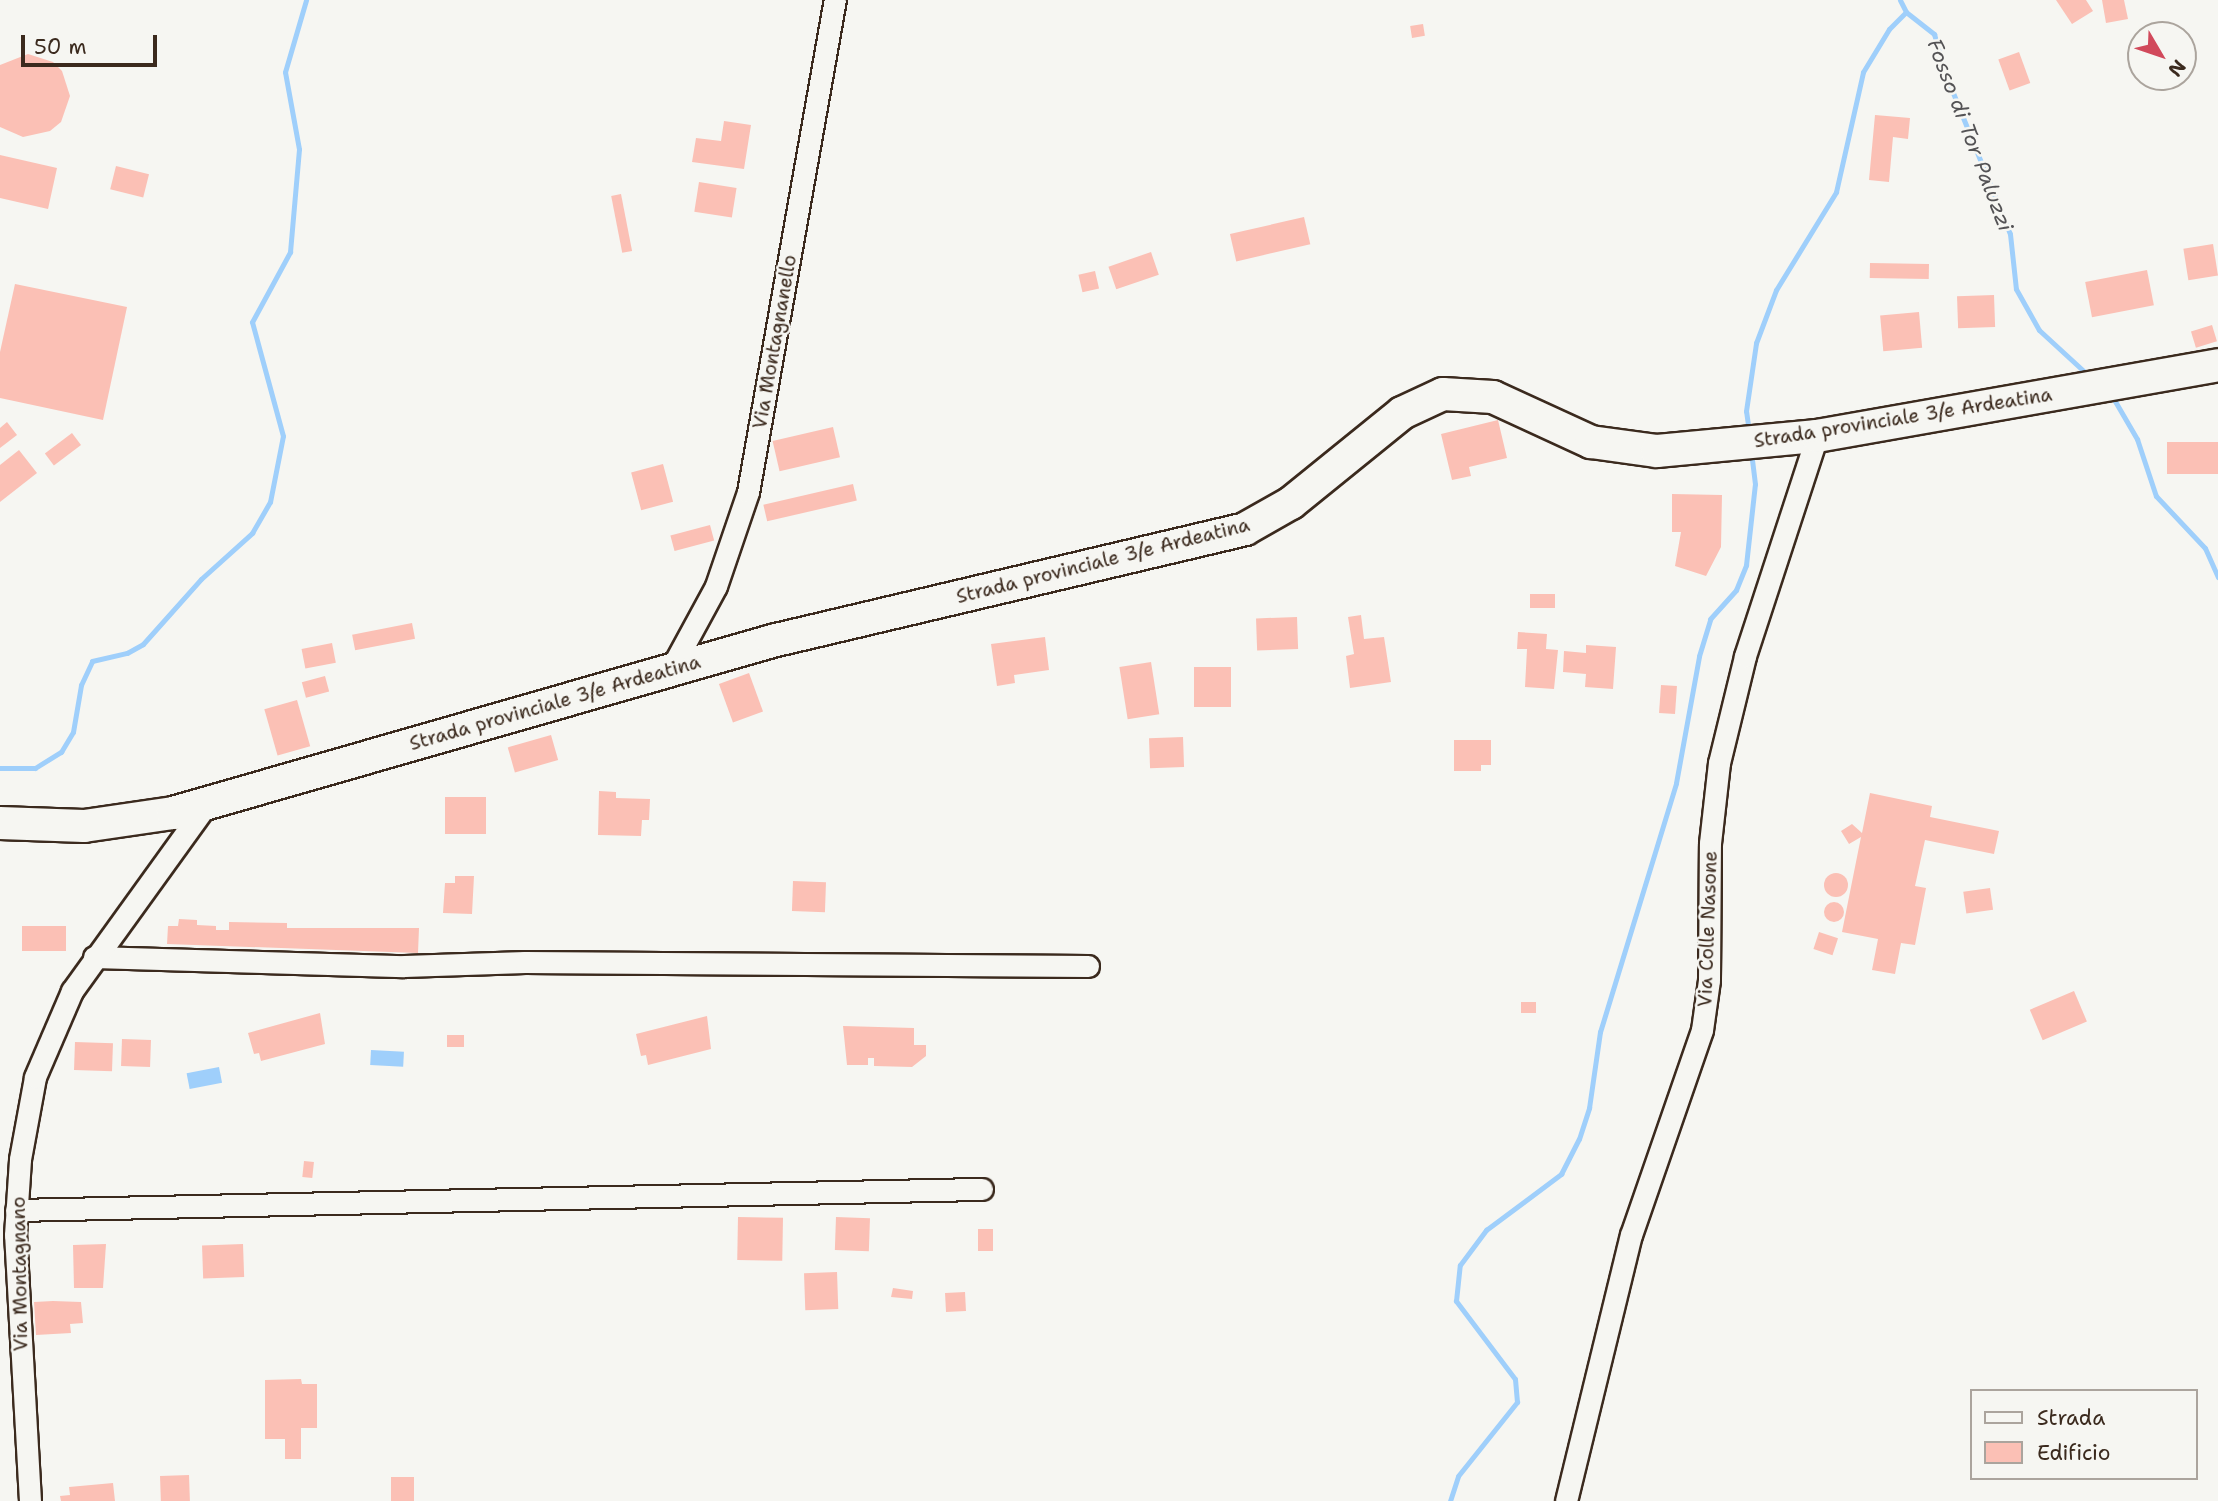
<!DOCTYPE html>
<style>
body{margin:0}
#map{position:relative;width:2218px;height:1501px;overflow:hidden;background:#f6f6f2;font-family:"Shantell Sans",sans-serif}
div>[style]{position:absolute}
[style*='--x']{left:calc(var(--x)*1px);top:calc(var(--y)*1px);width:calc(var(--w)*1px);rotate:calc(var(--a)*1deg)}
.water>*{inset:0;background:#9fcffb;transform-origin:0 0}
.stream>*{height:5px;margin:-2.5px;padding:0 2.5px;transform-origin:2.5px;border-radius:2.5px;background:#9fcffb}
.building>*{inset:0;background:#fbc0b5;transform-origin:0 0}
.round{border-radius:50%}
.roads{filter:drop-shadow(2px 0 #3b2a1e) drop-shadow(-2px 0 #3b2a1e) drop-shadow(0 2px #3b2a1e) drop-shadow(0 -2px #3b2a1e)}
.street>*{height:21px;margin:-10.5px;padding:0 10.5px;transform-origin:10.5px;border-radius:10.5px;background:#f6f6f2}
.secondary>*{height:32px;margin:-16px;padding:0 16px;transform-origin:16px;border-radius:16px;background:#f6f6f2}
span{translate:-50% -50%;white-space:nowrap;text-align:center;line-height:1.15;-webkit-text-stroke:5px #f6f6f2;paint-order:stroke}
.street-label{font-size:19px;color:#3b2a1e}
.water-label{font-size:21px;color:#545355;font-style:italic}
.legend{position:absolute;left:1970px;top:1389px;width:228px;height:91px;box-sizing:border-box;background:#f6f6f2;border:2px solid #aba49d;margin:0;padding:9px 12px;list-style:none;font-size:21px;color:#3b2a1e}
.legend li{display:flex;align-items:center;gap:14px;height:35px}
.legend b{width:35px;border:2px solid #aba49d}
.north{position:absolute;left:2127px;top:21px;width:70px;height:70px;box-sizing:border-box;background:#f6f6f2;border:2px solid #aba49d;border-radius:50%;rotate:129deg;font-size:19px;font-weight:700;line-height:28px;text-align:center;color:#3b2a1e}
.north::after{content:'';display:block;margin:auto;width:24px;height:32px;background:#d1495b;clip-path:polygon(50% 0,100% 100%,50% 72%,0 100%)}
.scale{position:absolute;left:21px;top:35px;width:136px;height:32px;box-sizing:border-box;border:4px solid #3b2a1e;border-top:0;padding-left:9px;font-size:21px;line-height:24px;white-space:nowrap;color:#3b2a1e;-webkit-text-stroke:5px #f6f6f2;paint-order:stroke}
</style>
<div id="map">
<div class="water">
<div style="left:371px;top:1050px;width:33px;height:15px;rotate:3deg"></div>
<div style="left:219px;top:1067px;width:16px;height:33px;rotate:79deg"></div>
</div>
<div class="stream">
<div style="--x:1900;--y:0;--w:13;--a:63"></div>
<div style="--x:1906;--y:12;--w:36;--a:38"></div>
<div style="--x:1934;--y:34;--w:46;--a:73.5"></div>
<div style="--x:1947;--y:78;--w:168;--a:68"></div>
<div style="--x:2010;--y:234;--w:55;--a:83.8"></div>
<div style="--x:2016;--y:289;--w:47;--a:60.7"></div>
<div style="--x:2039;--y:330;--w:68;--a:42.6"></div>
<div style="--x:2112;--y:396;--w:50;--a:59.8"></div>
<div style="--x:2137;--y:439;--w:60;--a:71.6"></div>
<div style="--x:2156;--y:496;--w:71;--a:46.7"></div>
<div style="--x:2205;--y:548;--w:32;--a:66"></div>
<div style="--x:1749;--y:432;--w:21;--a:-98"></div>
<div style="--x:1746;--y:411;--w:69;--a:-81.6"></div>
<div style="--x:1756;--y:343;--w:57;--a:-69.3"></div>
<div style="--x:1776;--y:290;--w:115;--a:-58.5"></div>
<div style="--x:1836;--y:192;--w:123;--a:-77.3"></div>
<div style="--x:1863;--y:72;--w:50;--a:-58.8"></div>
<div style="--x:1889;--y:29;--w:24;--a:-45"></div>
<div style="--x:0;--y:768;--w:35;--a:0"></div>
<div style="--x:35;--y:768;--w:31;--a:-32"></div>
<div style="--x:61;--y:752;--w:23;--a:-59"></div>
<div style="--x:73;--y:732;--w:48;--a:-80.3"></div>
<div style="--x:81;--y:685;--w:26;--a:-65"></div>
<div style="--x:92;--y:661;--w:36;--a:-13"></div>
<div style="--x:127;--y:653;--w:18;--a:-29"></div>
<div style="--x:143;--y:644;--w:87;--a:-48.3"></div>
<div style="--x:201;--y:579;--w:69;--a:-42"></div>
<div style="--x:252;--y:533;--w:36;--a:-60"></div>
<div style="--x:270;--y:502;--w:67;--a:-78.9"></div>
<div style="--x:283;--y:436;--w:118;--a:-105.2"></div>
<div style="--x:252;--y:322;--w:80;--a:-61.5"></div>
<div style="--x:290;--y:252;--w:103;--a:-85"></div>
<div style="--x:299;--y:149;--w:78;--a:-100.3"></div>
<div style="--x:285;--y:72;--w:75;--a:-73.7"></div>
<div style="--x:1450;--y:1501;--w:26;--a:-72"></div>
<div style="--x:1458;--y:1476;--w:95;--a:-51.4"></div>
<div style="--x:1517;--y:1402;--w:23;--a:-95"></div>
<div style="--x:1515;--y:1379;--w:98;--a:-127.1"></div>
<div style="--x:1456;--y:1301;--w:36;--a:-84"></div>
<div style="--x:1460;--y:1265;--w:44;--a:-53.4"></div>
<div style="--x:1486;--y:1230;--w:94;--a:-36.7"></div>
<div style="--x:1561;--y:1174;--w:39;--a:-63"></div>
<div style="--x:1579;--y:1139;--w:33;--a:-72"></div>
<div style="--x:1589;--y:1108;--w:77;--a:-81.8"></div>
<div style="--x:1600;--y:1032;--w:260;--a:-73"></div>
<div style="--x:1676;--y:783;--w:129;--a:-79.7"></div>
<div style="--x:1699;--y:656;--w:39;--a:-73"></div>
<div style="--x:1710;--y:619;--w:39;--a:-48"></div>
<div style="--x:1736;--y:590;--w:27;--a:-68"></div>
<div style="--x:1746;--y:565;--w:81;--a:-83.7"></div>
<div style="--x:1755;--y:484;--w:32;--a:-97"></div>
</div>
<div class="building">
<div style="clip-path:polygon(2056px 0,2086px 0,2093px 11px,2072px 24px)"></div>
<div style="clip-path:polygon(2102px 0,2124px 0,2128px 19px,2106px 23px)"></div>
<div style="left:1423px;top:24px;width:12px;height:13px;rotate:81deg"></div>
<div style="left:2019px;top:52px;width:33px;height:22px;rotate:70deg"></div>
<div style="clip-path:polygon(28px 54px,53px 62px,62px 71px,70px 96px,61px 122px,50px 131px,23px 137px,0 127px,0 65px)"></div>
<div style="clip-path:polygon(1875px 115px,1910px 118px,1908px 139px,1893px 137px,1889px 182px,1869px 180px)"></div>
<div style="clip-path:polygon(724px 121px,751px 125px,744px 169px,692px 162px,696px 138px,721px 141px)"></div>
<div style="clip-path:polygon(0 155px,57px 168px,48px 209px,0 198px)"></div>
<div style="left:116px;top:166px;width:34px;height:24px;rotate:14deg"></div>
<div style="left:699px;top:182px;width:38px;height:30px;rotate:9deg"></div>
<div style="left:621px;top:194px;width:58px;height:10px;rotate:79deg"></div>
<div style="left:1304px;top:217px;width:28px;height:76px;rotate:77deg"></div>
<div style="left:2213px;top:244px;width:32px;height:30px;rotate:81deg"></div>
<div style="left:1151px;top:252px;width:24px;height:45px;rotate:71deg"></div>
<div style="left:1870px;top:263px;width:59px;height:15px;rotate:1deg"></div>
<div style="left:2147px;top:270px;width:36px;height:63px;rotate:79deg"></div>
<div style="left:1095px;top:271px;width:18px;height:17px;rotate:77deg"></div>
<div style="clip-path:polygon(15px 284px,127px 307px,103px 420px,0 398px,0 352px)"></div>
<div style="left:1994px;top:295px;width:32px;height:37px;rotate:88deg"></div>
<div style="left:1919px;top:312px;width:36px;height:39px;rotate:85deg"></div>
<div style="left:2212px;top:325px;width:17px;height:22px;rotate:73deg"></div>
<div style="clip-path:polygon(1498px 420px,1507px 458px,1469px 467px,1471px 476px,1452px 480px,1441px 434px)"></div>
<div style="clip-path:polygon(7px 422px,17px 435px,0 448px,0 428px)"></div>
<div style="left:833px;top:427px;width:31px;height:62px;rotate:77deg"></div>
<div style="left:72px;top:433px;width:15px;height:34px;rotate:53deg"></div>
<div style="left:2218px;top:442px;width:32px;height:51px;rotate:90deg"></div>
<div style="clip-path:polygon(19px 450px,37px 473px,0 502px,0 465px)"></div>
<div style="left:663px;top:464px;width:39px;height:33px;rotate:75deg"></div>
<div style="left:853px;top:484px;width:17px;height:92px;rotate:77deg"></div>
<div style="clip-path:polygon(1672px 494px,1722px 495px,1721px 547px,1706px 576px,1675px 566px,1681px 532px,1672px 532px)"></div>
<div style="left:710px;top:525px;width:16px;height:41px;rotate:75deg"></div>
<div style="left:1555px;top:594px;width:14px;height:25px;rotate:90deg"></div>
<div style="clip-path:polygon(1361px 615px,1364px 639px,1384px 637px,1391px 682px,1350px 688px,1346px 656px,1354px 654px,1348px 617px)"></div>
<div style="left:1297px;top:617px;width:32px;height:41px;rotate:88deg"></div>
<div style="left:412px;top:623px;width:16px;height:61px;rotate:79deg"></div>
<div style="clip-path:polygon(1518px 632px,1547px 634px,1546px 649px,1558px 650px,1554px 689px,1525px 687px,1527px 649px,1517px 649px)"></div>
<div style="clip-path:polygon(1045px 637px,1049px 670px,1014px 675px,1015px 683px,997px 686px,991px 644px)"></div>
<div style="left:332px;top:643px;width:20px;height:31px;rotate:79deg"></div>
<div style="clip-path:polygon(1586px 645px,1616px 647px,1613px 689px,1585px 687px,1586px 674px,1563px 672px,1564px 651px,1586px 653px)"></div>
<div style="left:1151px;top:662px;width:53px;height:32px;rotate:81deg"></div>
<div style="left:1231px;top:667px;width:40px;height:37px;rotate:90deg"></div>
<div style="left:749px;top:673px;width:41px;height:32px;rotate:70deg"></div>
<div style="left:325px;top:676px;width:16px;height:24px;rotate:75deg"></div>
<div style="left:1661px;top:685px;width:16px;height:28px;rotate:4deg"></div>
<div style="left:297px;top:700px;width:48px;height:34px;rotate:74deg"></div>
<div style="left:551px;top:735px;width:26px;height:45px;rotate:74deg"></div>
<div style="left:1183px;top:737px;width:30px;height:34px;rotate:88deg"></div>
<div style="clip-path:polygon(1454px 740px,1491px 740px,1491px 765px,1481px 765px,1481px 771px,1454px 771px)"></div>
<div style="clip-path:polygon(599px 791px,616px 792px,616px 798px,650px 799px,649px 820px,642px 820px,641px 836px,598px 835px)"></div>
<div style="clip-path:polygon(1870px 793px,1932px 806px,1930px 817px,1999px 831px,1994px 854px,1925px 840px,1915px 886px,1926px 888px,1915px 945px,1901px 943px,1895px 974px,1872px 970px,1878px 939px,1842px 932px,1861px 837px,1849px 844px,1841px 831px,1852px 824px,1862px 833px)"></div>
<div style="left:486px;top:797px;width:37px;height:41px;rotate:90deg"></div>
<div class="round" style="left:1824px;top:873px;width:24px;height:24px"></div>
<div style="clip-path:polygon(455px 876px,474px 876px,472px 914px,443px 913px,445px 883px,455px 883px)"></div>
<div style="left:793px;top:881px;width:33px;height:30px;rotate:2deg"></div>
<div style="left:1990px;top:888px;width:22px;height:27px;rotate:82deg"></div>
<div class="round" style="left:1824px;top:902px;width:20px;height:20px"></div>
<div style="clip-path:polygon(179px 919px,197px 920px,197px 925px,216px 926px,216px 930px,229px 930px,229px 922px,287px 923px,287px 928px,419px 928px,418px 953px,167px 944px,168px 926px,178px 926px)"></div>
<div style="left:22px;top:926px;width:44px;height:25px"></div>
<div style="left:1819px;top:932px;width:20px;height:18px;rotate:18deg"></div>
<div style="left:2074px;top:991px;width:33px;height:48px;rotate:67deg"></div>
<div style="left:1521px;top:1002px;width:15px;height:11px"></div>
<div style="clip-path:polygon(320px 1013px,325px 1044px,261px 1061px,259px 1053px,254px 1054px,248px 1033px)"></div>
<div style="clip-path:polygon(707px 1016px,711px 1049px,648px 1065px,646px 1055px,641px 1056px,636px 1034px)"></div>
<div style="clip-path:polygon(843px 1026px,914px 1028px,914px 1045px,926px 1045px,926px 1056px,912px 1067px,874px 1066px,874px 1058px,868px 1058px,868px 1065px,847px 1065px)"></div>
<div style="left:447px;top:1035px;width:17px;height:12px"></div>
<div style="left:122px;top:1039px;width:29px;height:27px;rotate:2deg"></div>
<div style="left:75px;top:1042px;width:38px;height:28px;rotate:2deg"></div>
<div style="left:304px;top:1161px;width:10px;height:16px;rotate:6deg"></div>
<div style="left:738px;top:1217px;width:45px;height:43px;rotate:1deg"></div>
<div style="left:836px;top:1217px;width:34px;height:33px;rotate:2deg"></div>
<div style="left:978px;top:1229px;width:15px;height:22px"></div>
<div style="clip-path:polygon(106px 1244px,103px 1288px,74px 1288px,73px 1245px)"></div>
<div style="left:243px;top:1244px;width:33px;height:41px;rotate:88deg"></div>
<div style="left:837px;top:1272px;width:37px;height:33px;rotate:88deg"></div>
<div style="clip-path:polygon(893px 1288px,913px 1291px,912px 1299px,891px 1297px)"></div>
<div style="left:965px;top:1292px;width:19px;height:20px;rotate:87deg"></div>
<div style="clip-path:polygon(53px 1301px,81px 1302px,83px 1323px,70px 1324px,71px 1333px,36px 1335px,34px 1302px)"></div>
<div style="clip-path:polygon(301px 1379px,302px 1384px,317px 1384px,317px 1428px,301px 1428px,301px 1459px,285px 1459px,285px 1439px,265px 1439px,265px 1380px)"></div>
<div style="left:189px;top:1475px;width:26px;height:29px;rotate:88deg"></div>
<div style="left:391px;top:1477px;width:23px;height:24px"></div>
<div style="clip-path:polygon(113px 1483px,115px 1501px,61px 1501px,60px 1496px,70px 1495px,69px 1487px)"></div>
</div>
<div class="roads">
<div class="street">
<div style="--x:671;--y:669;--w:94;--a:-61.5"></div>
<div style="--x:716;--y:586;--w:99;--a:-71.2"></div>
<div style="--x:748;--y:492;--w:500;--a:-80"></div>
<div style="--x:94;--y:957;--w:310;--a:1.7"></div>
<div style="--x:404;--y:966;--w:121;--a:-1.9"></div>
<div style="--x:525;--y:962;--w:563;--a:0.41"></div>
<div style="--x:16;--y:1210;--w:966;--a:-1.25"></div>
<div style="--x:30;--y:1501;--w:266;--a:-93.2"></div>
<div style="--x:15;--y:1235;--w:76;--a:-86.2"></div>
<div style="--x:20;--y:1159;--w:83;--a:-79.6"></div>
<div style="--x:35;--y:1077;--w:94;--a:-66.7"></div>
<div style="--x:72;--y:991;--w:229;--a:-54.2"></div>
<div style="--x:1566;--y:1501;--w:274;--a:-76.3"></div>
<div style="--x:1631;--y:1235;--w:217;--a:-70.9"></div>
<div style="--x:1702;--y:1030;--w:50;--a:-82"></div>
<div style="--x:1709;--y:980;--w:137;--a:-89.6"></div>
<div style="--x:1710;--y:843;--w:81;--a:-83.6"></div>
<div style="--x:1719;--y:763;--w:110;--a:-76.3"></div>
<div style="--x:1745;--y:656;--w:231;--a:-71.9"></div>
</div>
<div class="secondary">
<div style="--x:0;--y:823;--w:84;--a:2"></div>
<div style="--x:84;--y:826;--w:90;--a:-8.3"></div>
<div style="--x:173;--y:813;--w:623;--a:-16.02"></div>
<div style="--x:772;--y:641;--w:486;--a:-13.3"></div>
<div style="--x:1245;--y:529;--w:53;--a:-29.5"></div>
<div style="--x:1291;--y:503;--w:143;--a:-39"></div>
<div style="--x:1402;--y:413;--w:45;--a:-24.9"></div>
<div style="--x:1443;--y:394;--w:50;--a:3.4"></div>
<div style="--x:1493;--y:397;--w:108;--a:24.7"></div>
<div style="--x:1591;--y:442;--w:67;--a:7.8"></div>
<div style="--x:1657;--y:451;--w:161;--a:-5.4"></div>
<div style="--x:1817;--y:436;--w:407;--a:-10"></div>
</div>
</div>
<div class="street-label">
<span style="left:775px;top:342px;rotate:-80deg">Via Montagnanello</span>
<span style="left:1903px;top:418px;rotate:-9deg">Strada provinciale 3/e Ardeatina</span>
<span style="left:1103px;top:561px;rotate:-14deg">Strada provinciale 3/e Ardeatina</span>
<span style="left:555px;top:703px;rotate:-16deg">Strada provinciale 3/e Ardeatina</span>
<span style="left:1708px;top:929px;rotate:-88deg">Via Colle Nasone</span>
<span style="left:20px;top:1274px;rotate:-91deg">Via Montagnano</span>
</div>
<div class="water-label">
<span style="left:1970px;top:135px;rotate:69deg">Fosso di Tor Paluzzi</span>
</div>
<ul class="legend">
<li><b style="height:9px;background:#f6f6f2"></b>Strada</li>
<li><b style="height:19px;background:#fbc0b5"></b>Edificio</li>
</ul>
<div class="north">N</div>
<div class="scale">50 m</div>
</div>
